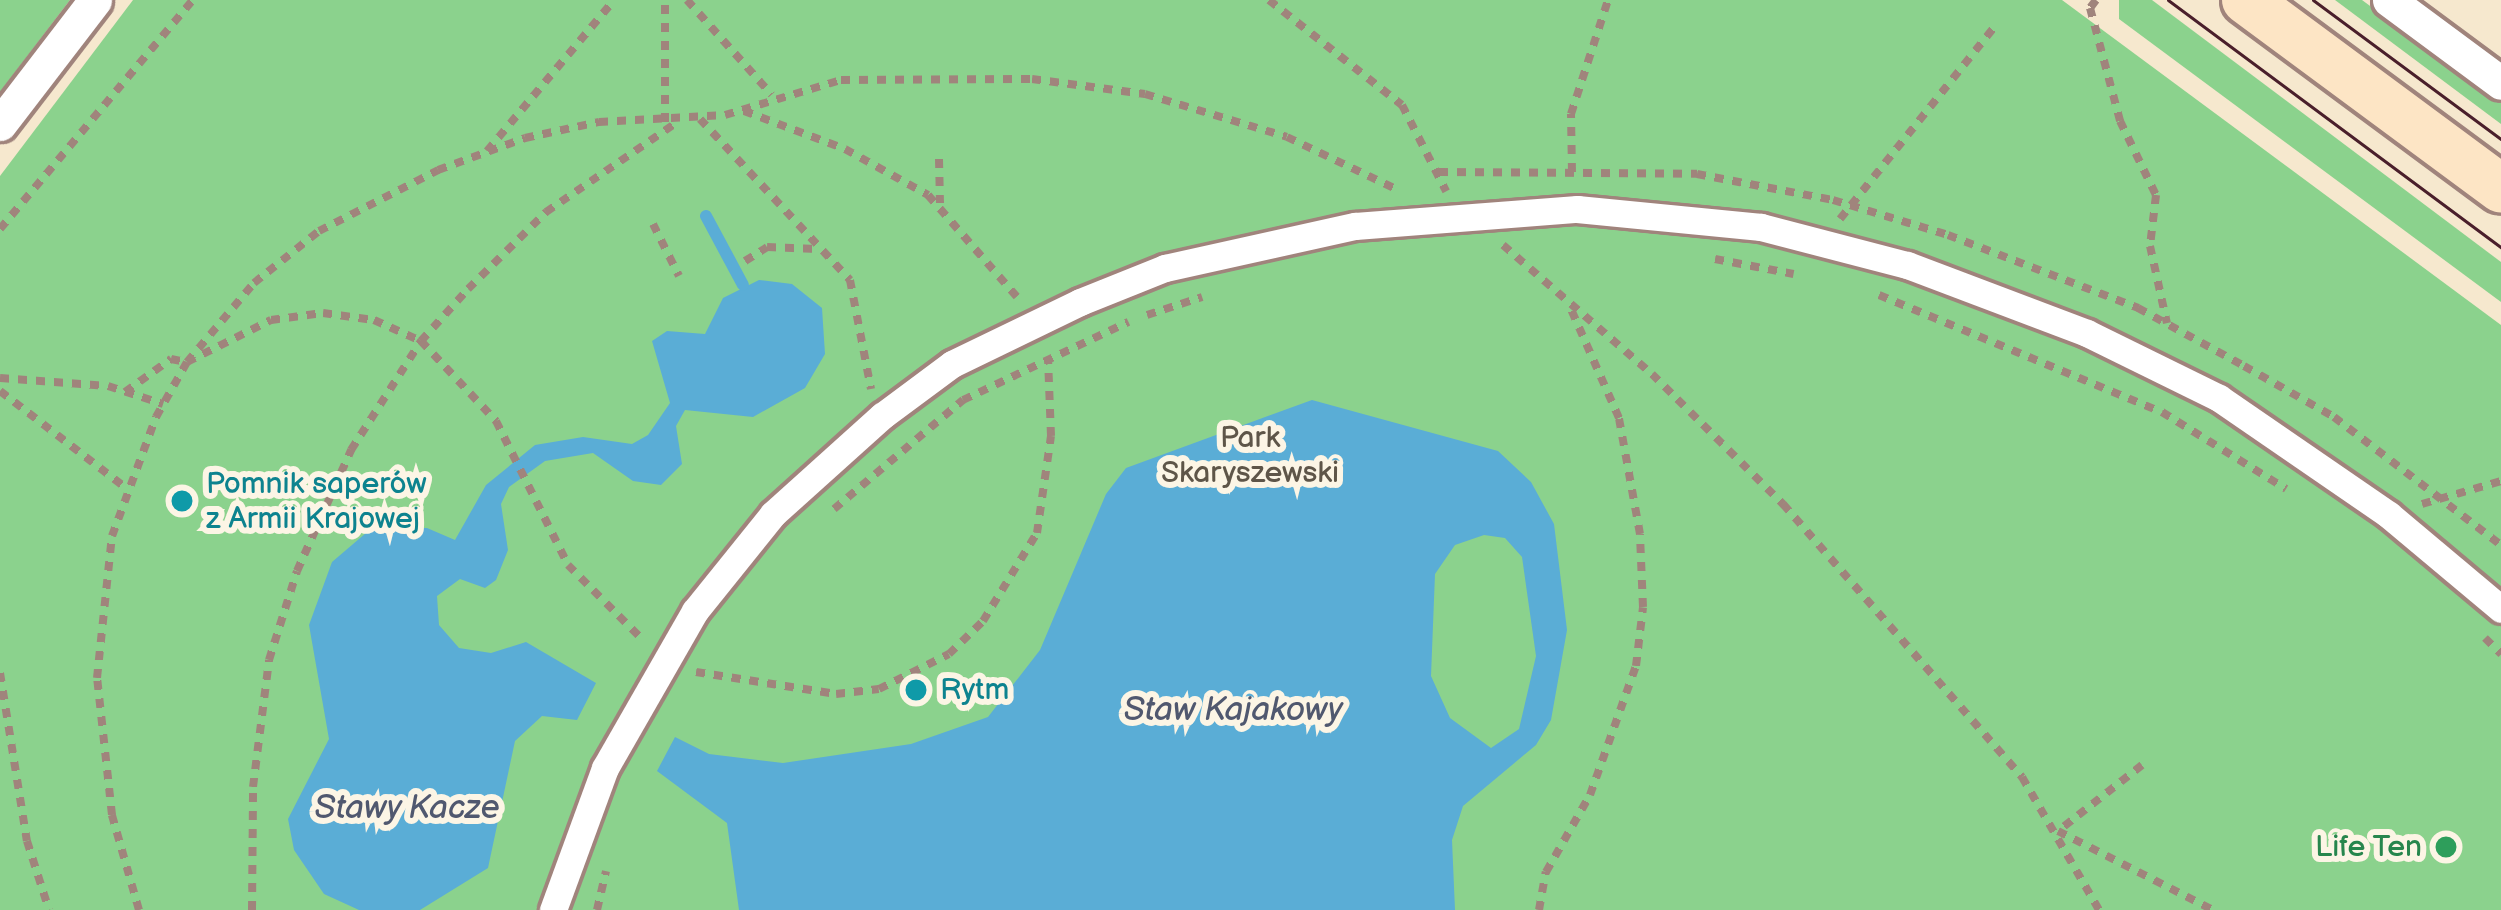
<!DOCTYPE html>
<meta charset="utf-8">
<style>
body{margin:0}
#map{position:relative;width:2501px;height:910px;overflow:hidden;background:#f6e8ce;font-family:"Balsamiq Sans",sans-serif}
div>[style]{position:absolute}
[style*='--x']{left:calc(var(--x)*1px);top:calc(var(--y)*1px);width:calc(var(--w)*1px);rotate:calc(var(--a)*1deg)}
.green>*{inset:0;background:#8bd28d}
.water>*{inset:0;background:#5aadd6}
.stream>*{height:12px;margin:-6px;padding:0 6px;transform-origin:6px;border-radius:6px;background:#5aadd6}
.path>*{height:8px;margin-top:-4px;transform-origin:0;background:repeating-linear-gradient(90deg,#a0847c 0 9px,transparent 0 18px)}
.roads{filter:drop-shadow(3px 0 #a0847c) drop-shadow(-3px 0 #a0847c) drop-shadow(0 3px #a0847c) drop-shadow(0 -3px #a0847c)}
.pedestrian>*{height:27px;margin:-13.5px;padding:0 13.5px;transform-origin:13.5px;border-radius:13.5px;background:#fff}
.minor>*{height:33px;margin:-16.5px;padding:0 16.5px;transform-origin:16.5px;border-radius:16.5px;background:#fff}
.secondary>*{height:48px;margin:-24px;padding:0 24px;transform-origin:24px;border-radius:24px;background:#fde5c5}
.tram>*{height:3px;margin:-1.5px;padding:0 1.5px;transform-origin:1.5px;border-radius:1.5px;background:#4a1f2b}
.dots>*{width:33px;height:33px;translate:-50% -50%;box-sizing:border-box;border:6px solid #fcf5e5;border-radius:50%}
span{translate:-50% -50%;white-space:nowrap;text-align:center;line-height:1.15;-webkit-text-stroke:12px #fcf5e5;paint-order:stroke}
.park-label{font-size:30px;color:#5e5548}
.culture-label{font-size:30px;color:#0d838f}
.left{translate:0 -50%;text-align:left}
.leisure-label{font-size:30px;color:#27864d}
.right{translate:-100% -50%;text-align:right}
.water-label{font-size:33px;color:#50586f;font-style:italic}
</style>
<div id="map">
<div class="green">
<div style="clip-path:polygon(0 0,70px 0,0 92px)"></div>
<div style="clip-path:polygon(133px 0,2062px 0,2501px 325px,2501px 910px,0 910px,0 176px)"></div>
<div style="clip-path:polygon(2119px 0,2152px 0,2501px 262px,2501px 302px,2119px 19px)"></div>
<div style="clip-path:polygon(2335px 0,2362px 0,2501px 103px,2501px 124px)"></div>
</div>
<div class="water">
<div style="clip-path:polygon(759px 280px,792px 284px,822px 308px,825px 354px,805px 388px,753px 417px,685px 410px,676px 426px,682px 464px,661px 485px,633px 481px,593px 453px,545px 461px,509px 487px,501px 504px,508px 550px,496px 580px,485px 588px,460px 579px,437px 596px,439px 625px,459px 648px,491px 653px,526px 642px,596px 683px,577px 720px,542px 716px,515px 741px,488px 868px,420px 910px,359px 910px,324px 894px,294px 850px,288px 819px,329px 739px,309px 625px,332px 562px,373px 527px,427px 528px,455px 540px,486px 485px,535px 445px,583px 437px,632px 444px,648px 435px,670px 403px,652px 341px,667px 331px,705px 334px,723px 298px)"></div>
<div style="clip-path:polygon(evenodd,1312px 400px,1498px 451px,1531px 482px,1554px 524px,1567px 630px,1551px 720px,1536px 745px,1463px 806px,1452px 840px,1455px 910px,739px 910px,727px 823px,657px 771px,675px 737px,709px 754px,783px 763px,911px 744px,988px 717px,1040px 650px,1106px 494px,1126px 468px,1312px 400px,1484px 535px,1505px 538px,1522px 557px,1536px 656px,1519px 729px,1491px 748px,1450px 718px,1431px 676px,1435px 574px,1455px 545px,1484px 535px)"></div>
</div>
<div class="stream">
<div style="--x:706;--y:216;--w:78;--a:61.8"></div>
</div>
<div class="path">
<div style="--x:687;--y:0;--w:127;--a:48.2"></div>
<div style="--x:1269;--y:0;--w:169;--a:38.3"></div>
<div style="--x:1402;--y:105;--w:97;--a:62.9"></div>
<div style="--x:2096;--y:0;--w:10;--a:127"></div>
<div style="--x:2090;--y:8;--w:117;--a:75.1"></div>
<div style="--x:2120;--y:121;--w:82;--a:64.1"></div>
<div style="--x:2156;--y:195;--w:51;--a:96.7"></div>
<div style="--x:2150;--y:246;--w:79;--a:77.6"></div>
<div style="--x:744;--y:111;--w:108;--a:20.6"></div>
<div style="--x:845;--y:149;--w:95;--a:29"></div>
<div style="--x:928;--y:195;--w:135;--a:48.9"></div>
<div style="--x:700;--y:119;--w:220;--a:47"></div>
<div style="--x:850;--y:280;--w:111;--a:79.1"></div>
<div style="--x:665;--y:122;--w:122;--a:-90"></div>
<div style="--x:487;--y:151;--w:197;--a:-49.9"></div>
<div style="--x:939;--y:159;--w:44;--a:88.7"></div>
<div style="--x:1439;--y:172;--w:258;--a:0.4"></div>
<div style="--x:1697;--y:174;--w:138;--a:10.8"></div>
<div style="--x:1833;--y:200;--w:120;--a:16.9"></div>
<div style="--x:1948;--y:235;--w:204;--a:21"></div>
<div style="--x:2138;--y:308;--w:121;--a:28.7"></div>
<div style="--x:2244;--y:366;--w:103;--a:29.5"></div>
<div style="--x:2334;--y:417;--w:210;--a:37.5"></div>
<div style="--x:1572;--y:172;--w:58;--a:-91"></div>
<div style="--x:1571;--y:114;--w:120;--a:-72"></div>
<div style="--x:1840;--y:219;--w:244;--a:-51.2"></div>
<div style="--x:653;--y:224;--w:58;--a:63.4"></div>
<div style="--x:0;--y:229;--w:299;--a:-49.9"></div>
<div style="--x:1503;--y:245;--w:197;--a:40.9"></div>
<div style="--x:1652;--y:374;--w:185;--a:44.8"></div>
<div style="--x:1783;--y:504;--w:363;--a:48.8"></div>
<div style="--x:2022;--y:777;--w:154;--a:59.9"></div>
<div style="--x:1715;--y:259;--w:80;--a:10.8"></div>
<div style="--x:745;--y:261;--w:26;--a:-32"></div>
<div style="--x:767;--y:247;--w:50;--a:2.3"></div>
<div style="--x:1879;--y:295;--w:306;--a:22.5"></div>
<div style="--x:2162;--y:412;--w:146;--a:31.8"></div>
<div style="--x:1147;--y:315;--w:58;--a:-18.1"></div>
<div style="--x:0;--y:378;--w:108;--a:4.2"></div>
<div style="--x:108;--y:386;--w:58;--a:18.1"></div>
<div style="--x:0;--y:391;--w:159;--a:37.6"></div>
<div style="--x:125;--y:392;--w:57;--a:-35.7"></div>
<div style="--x:171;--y:359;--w:16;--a:11"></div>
<div style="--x:187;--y:362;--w:94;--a:-26.6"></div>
<div style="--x:271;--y:320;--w:52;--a:-7.7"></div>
<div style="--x:323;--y:313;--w:51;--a:7.8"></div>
<div style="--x:374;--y:320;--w:51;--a:24.1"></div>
<div style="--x:421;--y:341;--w:110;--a:46.8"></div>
<div style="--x:496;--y:421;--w:161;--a:63.4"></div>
<div style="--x:568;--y:565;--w:105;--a:45"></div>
<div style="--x:2422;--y:504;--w:82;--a:-16.2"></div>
<div style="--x:834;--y:509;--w:169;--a:-40.2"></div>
<div style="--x:963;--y:400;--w:183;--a:-25.3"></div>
<div style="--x:2485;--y:638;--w:23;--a:45"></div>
<div style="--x:696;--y:672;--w:142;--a:8.9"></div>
<div style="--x:836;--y:694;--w:43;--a:-6.6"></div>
<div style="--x:879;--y:689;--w:78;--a:-26.6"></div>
<div style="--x:949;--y:654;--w:47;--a:-44.1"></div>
<div style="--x:983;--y:621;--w:103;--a:-58.5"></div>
<div style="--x:1037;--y:533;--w:98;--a:-81.8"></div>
<div style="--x:1051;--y:436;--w:77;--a:-92.2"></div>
<div style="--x:0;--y:673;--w:170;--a:80.9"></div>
<div style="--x:27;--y:841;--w:72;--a:72.3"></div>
<div style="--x:2142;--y:765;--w:107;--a:141.8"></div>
<div style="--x:2058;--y:831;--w:174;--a:27"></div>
<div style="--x:139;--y:910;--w:99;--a:-105.9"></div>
<div style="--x:112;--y:815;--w:138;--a:-96.2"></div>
<div style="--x:97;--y:678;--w:143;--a:-84"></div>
<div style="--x:112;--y:536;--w:127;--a:-69.7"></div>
<div style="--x:156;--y:417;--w:63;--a:-60.6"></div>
<div style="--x:187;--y:362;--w:104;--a:-49.7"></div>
<div style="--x:254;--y:283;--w:83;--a:-38.7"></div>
<div style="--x:319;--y:231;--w:134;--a:-27.1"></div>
<div style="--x:438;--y:170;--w:93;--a:-20.2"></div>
<div style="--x:525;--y:138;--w:76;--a:-12.2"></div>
<div style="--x:599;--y:122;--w:126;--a:-3.2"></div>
<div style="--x:725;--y:115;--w:121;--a:-16.8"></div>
<div style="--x:841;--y:80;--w:191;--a:-0.3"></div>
<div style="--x:1032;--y:79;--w:114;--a:7.6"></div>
<div style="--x:1145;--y:94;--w:148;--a:16.8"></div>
<div style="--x:1287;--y:137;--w:121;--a:25.5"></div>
<div style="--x:252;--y:910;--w:123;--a:-89.5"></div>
<div style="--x:253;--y:787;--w:128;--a:-82.8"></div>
<div style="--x:269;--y:660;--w:93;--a:-72.5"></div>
<div style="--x:297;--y:571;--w:133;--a:-65.9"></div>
<div style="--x:351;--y:450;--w:130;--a:-57.3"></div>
<div style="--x:421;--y:341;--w:70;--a:-47.9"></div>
<div style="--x:468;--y:289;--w:110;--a:-44.6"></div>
<div style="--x:546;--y:212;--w:161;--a:-34.4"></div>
<div style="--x:597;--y:910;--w:40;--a:-77"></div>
<div style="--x:1539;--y:910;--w:39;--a:-80"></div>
<div style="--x:1546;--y:872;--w:89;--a:-60.3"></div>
<div style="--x:1590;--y:795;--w:137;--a:-70.4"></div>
<div style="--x:1636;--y:666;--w:59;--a:-83.2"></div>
<div style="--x:1643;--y:607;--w:73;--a:-92.4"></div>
<div style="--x:1640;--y:534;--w:118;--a:-100.3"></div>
<div style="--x:1619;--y:418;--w:119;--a:-113.8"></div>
</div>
<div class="roads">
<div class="pedestrian">
<div style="--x:553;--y:910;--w:151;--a:-69.9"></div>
<div style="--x:605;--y:768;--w:181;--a:-60.2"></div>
<div style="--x:695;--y:611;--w:124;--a:-51.2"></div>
<div style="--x:773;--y:514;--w:147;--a:-42"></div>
<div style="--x:882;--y:416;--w:87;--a:-36.6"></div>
<div style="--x:952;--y:364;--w:142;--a:-25.8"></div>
<div style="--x:1080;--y:302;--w:92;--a:-21.8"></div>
<div style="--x:1165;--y:268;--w:195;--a:-12.5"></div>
<div style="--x:1355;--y:226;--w:223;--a:-4.4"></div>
<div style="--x:1577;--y:209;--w:185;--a:5.6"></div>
<div style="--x:1761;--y:227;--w:151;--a:14.6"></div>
<div style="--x:1907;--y:265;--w:192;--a:20.7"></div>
<div style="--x:2087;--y:333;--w:147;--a:26.2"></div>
<div style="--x:2219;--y:398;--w:206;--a:34.5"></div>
<div style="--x:2389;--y:515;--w:146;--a:40"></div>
</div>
<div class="minor">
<div style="--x:2389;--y:0;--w:139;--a:36.5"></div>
<div style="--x:0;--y:124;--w:156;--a:-52.5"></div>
</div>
<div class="secondary">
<div style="--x:2246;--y:0;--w:317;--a:36.5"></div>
</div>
</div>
<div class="tram">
<div style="--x:2168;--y:0;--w:415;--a:36.6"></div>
<div style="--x:2313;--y:0;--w:234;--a:36.5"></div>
</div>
<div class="dots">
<div style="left:182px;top:501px;background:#0f9aa8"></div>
<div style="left:916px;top:690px;background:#0f9aa8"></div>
<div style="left:2446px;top:847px;background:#2e9e5b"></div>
</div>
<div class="park-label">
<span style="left:1250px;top:455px">Park<br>Skaryszewski</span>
</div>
<div class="culture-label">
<span class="left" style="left:206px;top:501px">Pomnik saperów<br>z Armii Krajowej</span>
<span class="left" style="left:940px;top:690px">Rytm</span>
</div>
<div class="leisure-label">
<span class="right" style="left:2422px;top:847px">Life Ten</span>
</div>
<div class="water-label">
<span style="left:1233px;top:711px">Staw Kajakowy</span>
<span style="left:407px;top:809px">Stawy Kacze</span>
</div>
</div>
